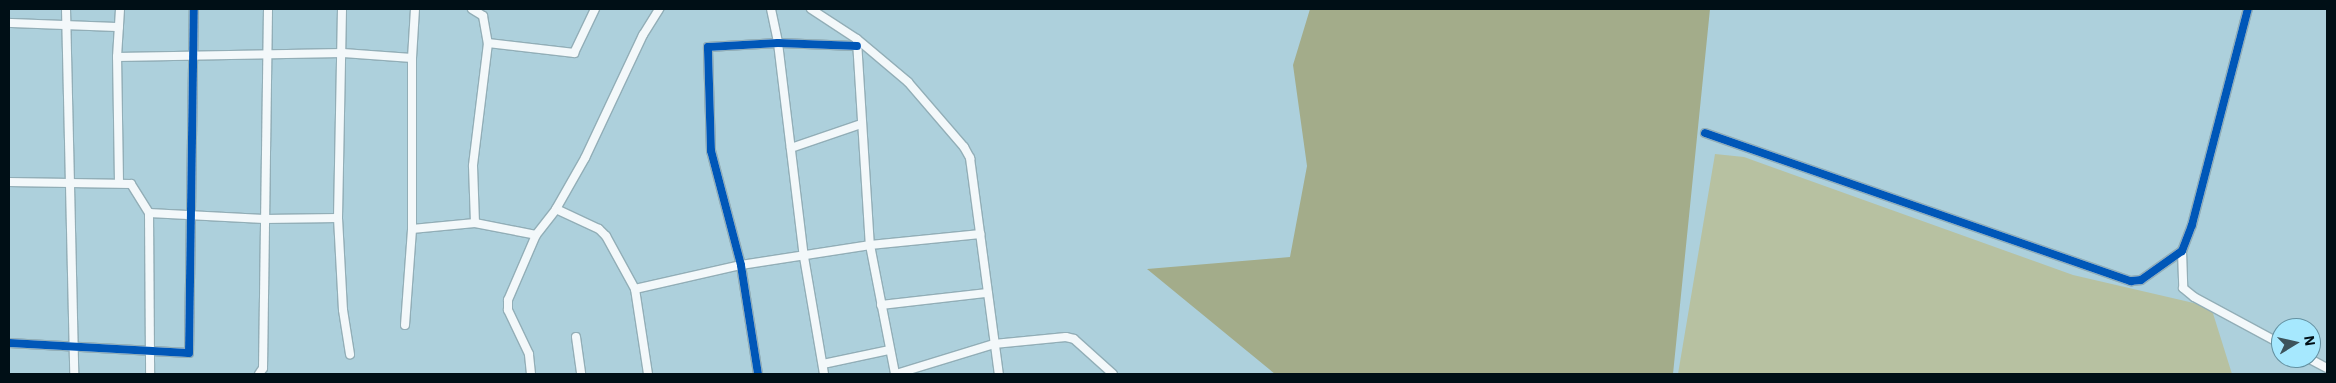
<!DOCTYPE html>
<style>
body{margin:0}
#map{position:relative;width:2336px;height:383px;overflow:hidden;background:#add0dc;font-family:"IBM Plex Sans",sans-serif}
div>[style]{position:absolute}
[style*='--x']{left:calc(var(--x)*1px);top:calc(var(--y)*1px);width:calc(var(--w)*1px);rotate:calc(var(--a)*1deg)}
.green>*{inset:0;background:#b7c1a1}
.forest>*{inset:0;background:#a3ac8a}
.roads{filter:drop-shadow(1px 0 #92aeb7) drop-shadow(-1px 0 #92aeb7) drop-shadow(0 1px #92aeb7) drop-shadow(0 -1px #92aeb7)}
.street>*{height:8px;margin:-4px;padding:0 4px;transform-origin:4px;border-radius:4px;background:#f3f8fa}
.cycleway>*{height:8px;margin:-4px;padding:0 4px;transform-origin:4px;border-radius:4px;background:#0057b8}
span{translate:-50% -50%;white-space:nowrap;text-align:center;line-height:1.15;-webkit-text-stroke:4px #a6e8fe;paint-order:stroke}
.frame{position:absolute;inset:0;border:10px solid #000f16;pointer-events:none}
.north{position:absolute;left:2271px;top:318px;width:50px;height:50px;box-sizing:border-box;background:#a6e8fe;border:1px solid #6491a1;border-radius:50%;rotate:81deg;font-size:14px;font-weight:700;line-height:20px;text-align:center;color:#000f16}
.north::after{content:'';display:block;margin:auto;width:18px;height:22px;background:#3d535b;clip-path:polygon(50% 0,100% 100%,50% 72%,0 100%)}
</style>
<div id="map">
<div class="green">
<div style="clip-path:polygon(1715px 154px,1744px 157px,2073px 275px,2211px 307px,2232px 374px,1678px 374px)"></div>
</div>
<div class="forest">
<div style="clip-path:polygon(1310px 9px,1710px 9px,1673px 374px,1275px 374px,1147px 269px,1290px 257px,1307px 166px,1293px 65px)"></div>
</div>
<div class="roads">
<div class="street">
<div style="--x:66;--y:9;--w:365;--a:88.7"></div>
<div style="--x:342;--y:9;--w:209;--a:91.1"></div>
<div style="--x:338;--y:218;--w:92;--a:86.9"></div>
<div style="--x:343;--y:310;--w:45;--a:81"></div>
<div style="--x:472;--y:9;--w:13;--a:32"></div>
<div style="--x:483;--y:16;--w:27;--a:80"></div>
<div style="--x:488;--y:43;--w:124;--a:97"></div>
<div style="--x:473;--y:166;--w:57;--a:88"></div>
<div style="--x:771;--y:9;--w:35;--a:78"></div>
<div style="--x:778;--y:43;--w:216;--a:83.1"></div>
<div style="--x:804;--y:257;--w:119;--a:80.3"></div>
<div style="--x:811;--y:9;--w:55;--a:33.1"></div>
<div style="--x:857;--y:39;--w:67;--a:40.1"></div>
<div style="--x:908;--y:82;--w:86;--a:49.3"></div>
<div style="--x:964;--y:147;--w:13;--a:61"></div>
<div style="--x:970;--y:158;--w:218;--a:82.4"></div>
<div style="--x:9;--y:23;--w:110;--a:2.1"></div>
<div style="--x:857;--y:41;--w:204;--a:86.4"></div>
<div style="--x:870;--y:245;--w:131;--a:79"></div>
<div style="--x:488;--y:43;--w:87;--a:6.6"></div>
<div style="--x:574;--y:53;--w:49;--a:-64.5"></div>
<div style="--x:117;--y:57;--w:226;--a:-1"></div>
<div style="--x:343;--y:53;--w:69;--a:4.1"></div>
<div style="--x:1705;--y:133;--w:451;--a:19.2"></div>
<div style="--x:2131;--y:281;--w:10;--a:-6"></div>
<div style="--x:2141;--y:280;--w:50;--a:-35.3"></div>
<div style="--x:2182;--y:251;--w:28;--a:-69"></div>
<div style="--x:2192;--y:225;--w:223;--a:-75.5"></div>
<div style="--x:791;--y:148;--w:74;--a:-18.9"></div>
<div style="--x:9;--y:182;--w:122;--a:0.9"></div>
<div style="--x:131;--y:184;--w:34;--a:58"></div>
<div style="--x:149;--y:213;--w:115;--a:3"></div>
<div style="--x:264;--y:219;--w:74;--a:-0.8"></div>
<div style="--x:119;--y:182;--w:125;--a:-90.9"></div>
<div style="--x:117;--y:57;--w:48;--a:-86.4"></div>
<div style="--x:556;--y:209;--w:47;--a:24.9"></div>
<div style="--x:599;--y:229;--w:10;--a:45"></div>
<div style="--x:606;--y:236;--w:60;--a:61.3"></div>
<div style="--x:635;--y:289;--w:86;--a:81.3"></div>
<div style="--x:149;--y:213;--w:161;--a:89.6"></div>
<div style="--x:412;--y:229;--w:63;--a:-5.4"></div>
<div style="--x:475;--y:223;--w:62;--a:11.1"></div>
<div style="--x:2182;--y:251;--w:37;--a:88"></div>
<div style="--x:2183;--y:288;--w:14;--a:39"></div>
<div style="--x:2194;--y:297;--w:99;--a:28.4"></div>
<div style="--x:635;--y:289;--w:109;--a:-12.8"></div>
<div style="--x:741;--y:265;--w:131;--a:-8.8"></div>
<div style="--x:870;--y:245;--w:111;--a:-5.7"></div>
<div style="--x:881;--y:305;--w:107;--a:-6.5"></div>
<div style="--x:405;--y:325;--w:96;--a:-85.8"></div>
<div style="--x:412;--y:229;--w:171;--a:-90"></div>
<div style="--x:412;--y:58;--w:49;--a:-86.5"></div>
<div style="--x:576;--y:337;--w:37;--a:82"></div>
<div style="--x:9;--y:343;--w:180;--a:3.2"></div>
<div style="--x:189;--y:353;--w:344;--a:-89.2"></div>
<div style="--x:2308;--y:358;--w:21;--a:28"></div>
<div style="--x:823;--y:364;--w:67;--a:-12"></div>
<div style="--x:259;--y:374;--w:7;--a:-56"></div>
<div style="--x:263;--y:368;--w:359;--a:-89.2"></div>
<div style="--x:531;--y:374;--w:20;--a:-96"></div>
<div style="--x:529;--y:354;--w:49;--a:-115.5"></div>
<div style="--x:508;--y:310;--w:10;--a:-90"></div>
<div style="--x:508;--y:300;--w:71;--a:-66.7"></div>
<div style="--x:536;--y:235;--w:33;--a:-52"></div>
<div style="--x:556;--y:209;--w:59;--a:-60.4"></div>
<div style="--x:585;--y:158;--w:136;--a:-64.8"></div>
<div style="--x:643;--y:35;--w:31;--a:-58"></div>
<div style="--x:758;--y:374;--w:110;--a:-98.9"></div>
<div style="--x:741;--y:265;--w:118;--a:-104.7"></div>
<div style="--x:711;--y:151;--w:104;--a:-91.7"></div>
<div style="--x:708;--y:47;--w:70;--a:-3.3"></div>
<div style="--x:778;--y:43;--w:79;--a:2.2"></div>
<div style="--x:896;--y:374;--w:102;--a:-17"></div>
<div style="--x:994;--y:344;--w:72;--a:-5.6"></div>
<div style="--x:1066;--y:337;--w:8;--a:14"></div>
<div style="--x:1074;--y:339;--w:52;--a:41.9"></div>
</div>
</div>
<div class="cycleway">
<div style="--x:1705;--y:133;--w:451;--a:19.2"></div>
<div style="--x:2131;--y:281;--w:10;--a:-6"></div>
<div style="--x:2141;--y:280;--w:50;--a:-35.3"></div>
<div style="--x:2182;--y:251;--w:28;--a:-69"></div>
<div style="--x:2192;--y:225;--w:223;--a:-75.5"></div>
<div style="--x:9;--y:343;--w:180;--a:3.2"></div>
<div style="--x:189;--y:353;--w:344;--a:-89.2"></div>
<div style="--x:758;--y:374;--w:110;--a:-98.9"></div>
<div style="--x:741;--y:265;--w:118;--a:-104.7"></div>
<div style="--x:711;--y:151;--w:104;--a:-91.7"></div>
<div style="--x:708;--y:47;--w:70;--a:-3.3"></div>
<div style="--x:778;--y:43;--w:79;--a:2.2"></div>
</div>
<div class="frame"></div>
<div class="north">N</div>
</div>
